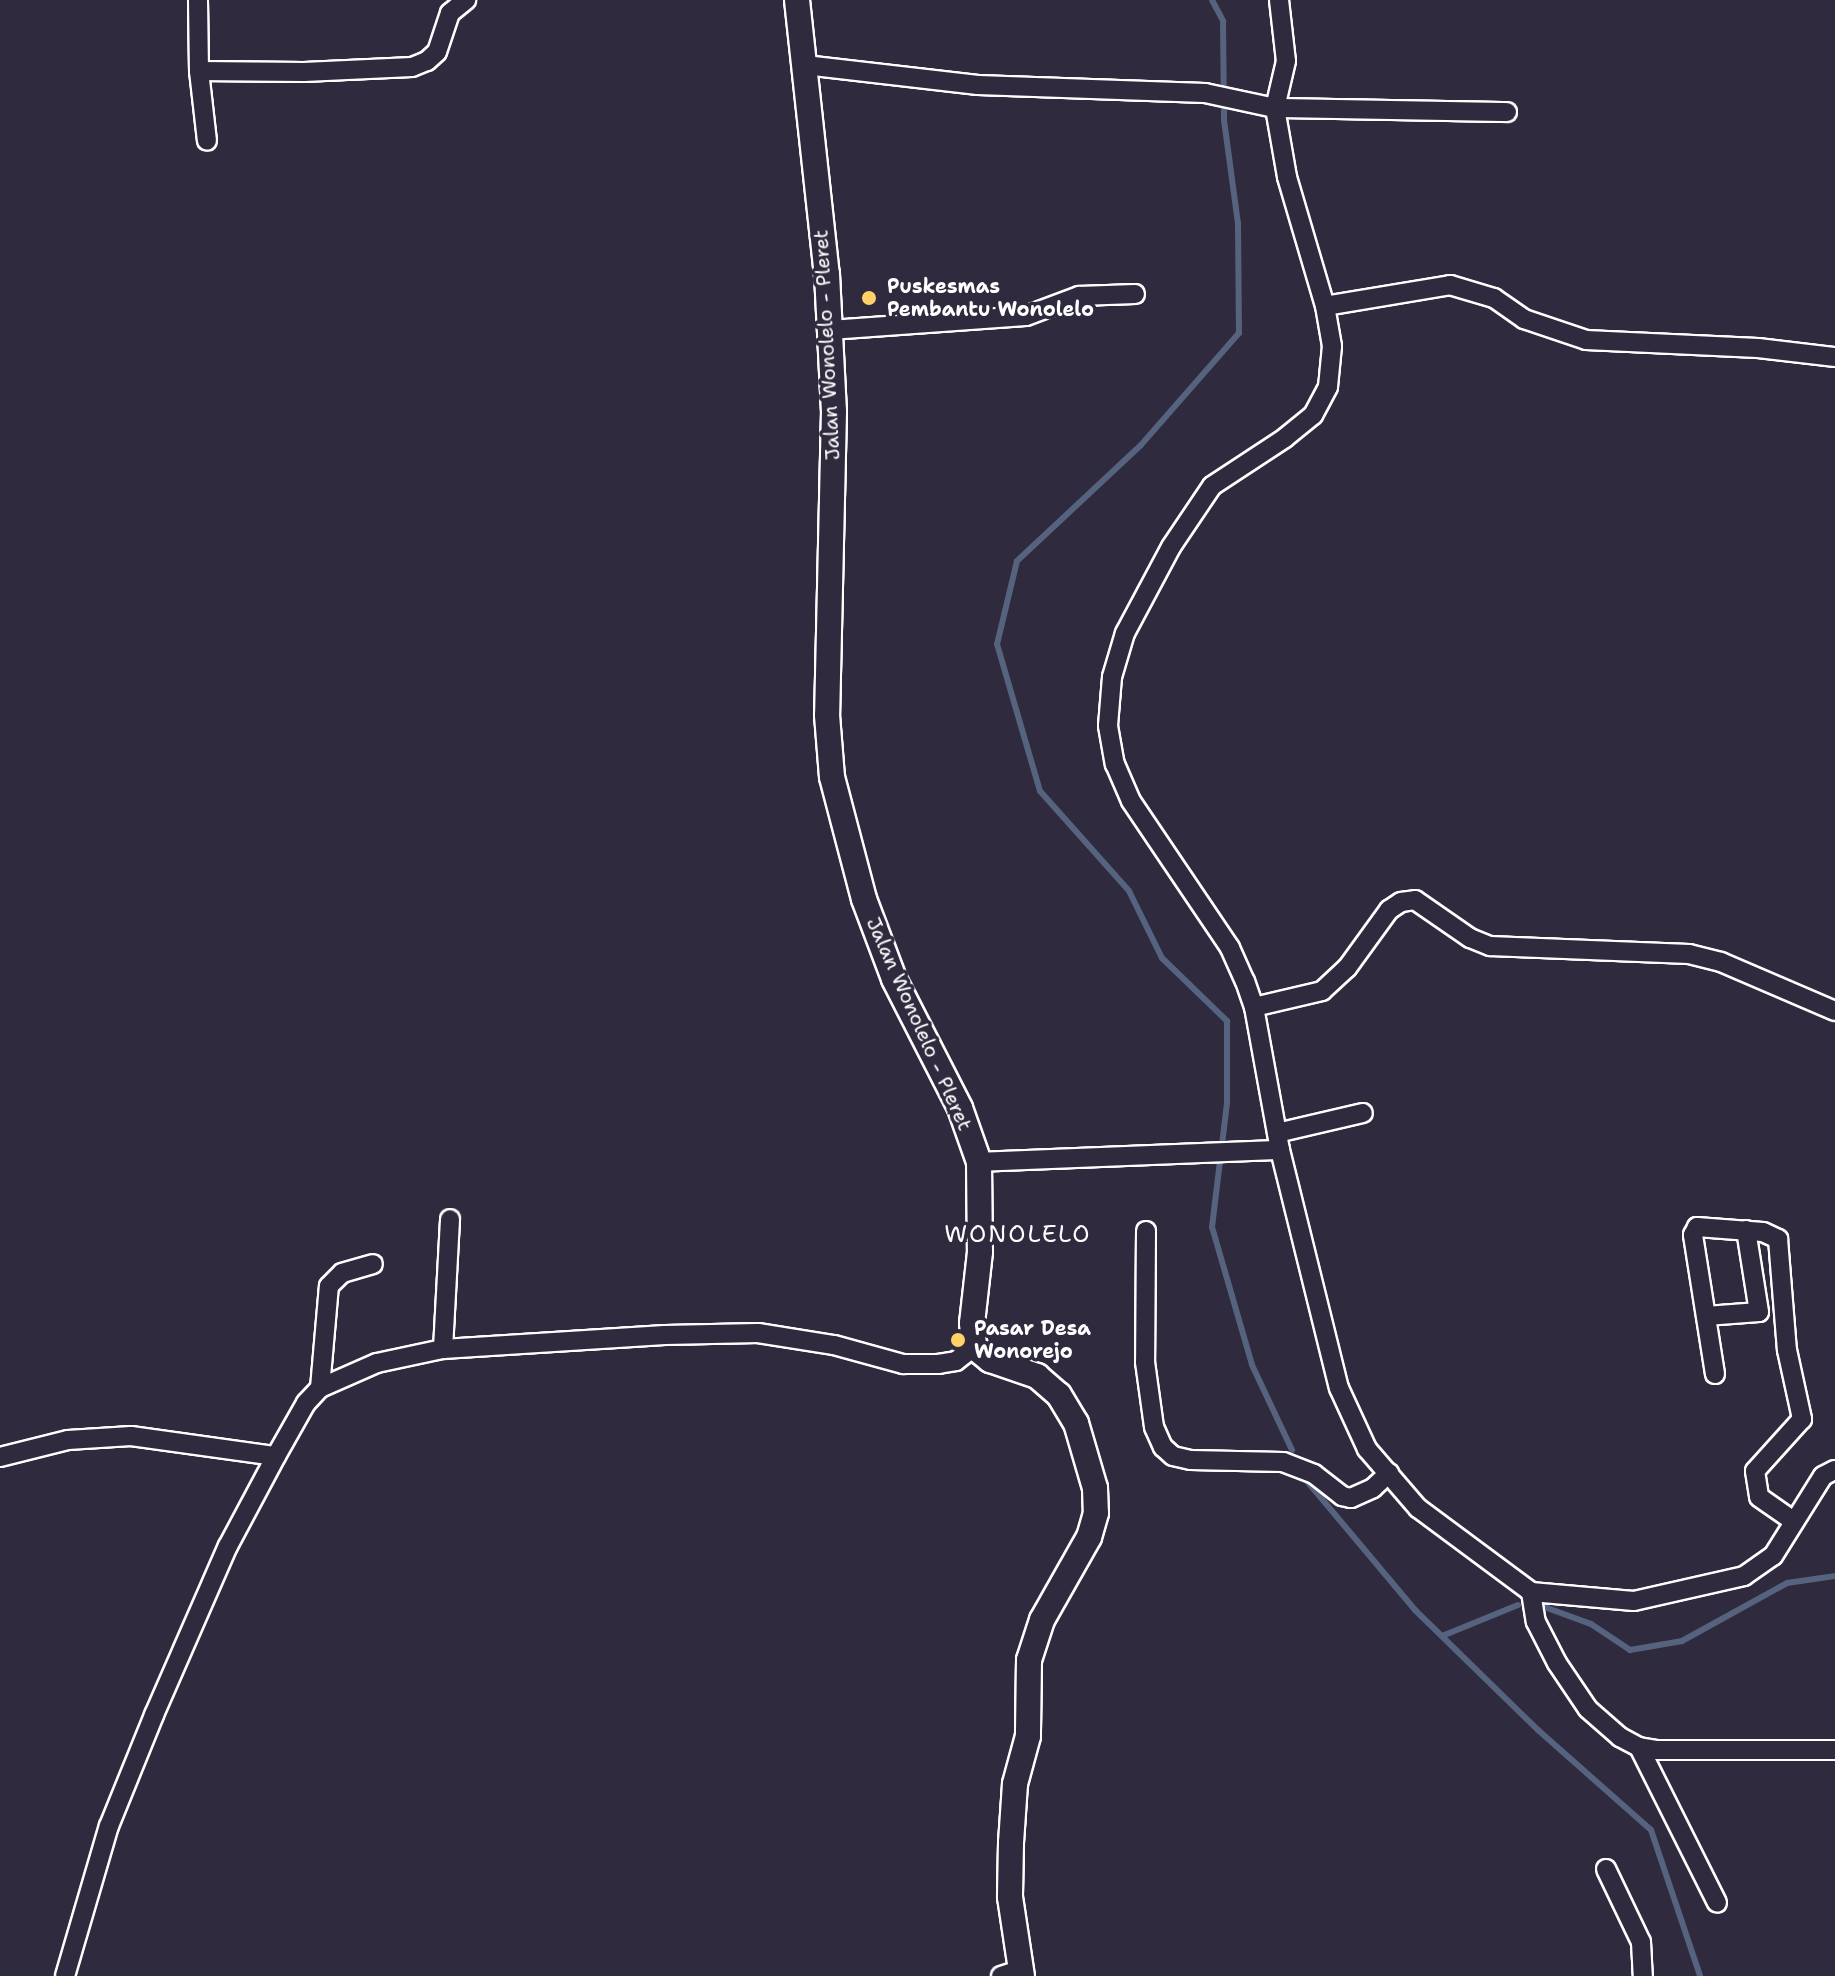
<!DOCTYPE html>
<style>
body{margin:0}
#map{position:relative;width:1835px;height:1976px;overflow:hidden;background:#2f2a3d;font-family:"Shantell Sans",sans-serif}
div>[style]{position:absolute}
[style*='--x']{left:calc(var(--x)*1px);top:calc(var(--y)*1px);width:calc(var(--w)*1px);rotate:calc(var(--a)*1deg)}
.stream>*{height:6px;margin:-3px;padding:0 3px;transform-origin:3px;border-radius:3px;background:#56637f}
.roads{filter:drop-shadow(2px 0 #fff) drop-shadow(-2px 0 #fff) drop-shadow(0 2px #fff) drop-shadow(0 -2px #fff)}
.minor>*{height:18px;margin:-9px;padding:0 9px;transform-origin:9px;border-radius:9px;background:#2f2a3d}
.secondary>*{height:24px;margin:-12px;padding:0 12px;transform-origin:12px;border-radius:12px;background:#2f2a3d}
.dots>*{width:22px;height:22px;translate:-50% -50%;box-sizing:border-box;border:4px solid #2f2a3d;border-radius:50%}
span{translate:-50% -50%;white-space:nowrap;text-align:center;line-height:1.15;-webkit-text-stroke:7px #2f2a3d;paint-order:stroke}
.poi-label{font-size:20px;color:#fff;font-weight:700}
.left{translate:0 -50%;text-align:left}
.street-label{font-size:20px;color:#fff}
.quarter-label{font-size:24px;color:#fff;letter-spacing:2px}
</style>
<div id="map">
<div class="stream">
<div style="--x:1212;--y:0;--w:24;--a:62"></div>
<div style="--x:1223;--y:21;--w:99;--a:89.4"></div>
<div style="--x:1224;--y:120;--w:104;--a:82.3"></div>
<div style="--x:1238;--y:223;--w:110;--a:89.5"></div>
<div style="--x:1239;--y:333;--w:149;--a:131.2"></div>
<div style="--x:1141;--y:445;--w:170;--a:136.9"></div>
<div style="--x:1017;--y:561;--w:85;--a:103.5"></div>
<div style="--x:997;--y:644;--w:153;--a:73.7"></div>
<div style="--x:1040;--y:791;--w:134;--a:48.3"></div>
<div style="--x:1129;--y:891;--w:75;--a:63.8"></div>
<div style="--x:1162;--y:958;--w:91;--a:44.1"></div>
<div style="--x:1227;--y:1021;--w:82;--a:90"></div>
<div style="--x:1227;--y:1103;--w:125;--a:96.9"></div>
<div style="--x:1212;--y:1227;--w:144;--a:73.8"></div>
<div style="--x:1252;--y:1365;--w:94;--a:64.8"></div>
<div style="--x:1306;--y:1480;--w:170;--a:50"></div>
<div style="--x:1415;--y:1610;--w:172;--a:44.3"></div>
<div style="--x:1538;--y:1730;--w:151;--a:41.5"></div>
<div style="--x:1651;--y:1830;--w:154;--a:71.4"></div>
<div style="--x:1539;--y:1605;--w:55;--a:20.1"></div>
<div style="--x:1591;--y:1624;--w:47;--a:33.7"></div>
<div style="--x:1630;--y:1650;--w:53;--a:-9.8"></div>
<div style="--x:1682;--y:1641;--w:120;--a:-28.9"></div>
<div style="--x:1787;--y:1583;--w:49;--a:-8.3"></div>
<div style="--x:1442;--y:1636;--w:82;--a:-22.2"></div>
</div>
<div class="roads">
<div class="minor">
<div style="--x:198;--y:0;--w:71;--a:89.2"></div>
<div style="--x:199;--y:71;--w:70;--a:83.5"></div>
<div style="--x:1279;--y:0;--w:61;--a:83.5"></div>
<div style="--x:1286;--y:61;--w:48;--a:103.2"></div>
<div style="--x:1275;--y:108;--w:70;--a:80.1"></div>
<div style="--x:1287;--y:177;--w:134;--a:73.6"></div>
<div style="--x:1325;--y:306;--w:41;--a:80.1"></div>
<div style="--x:1332;--y:346;--w:41;--a:95.6"></div>
<div style="--x:1328;--y:387;--w:32;--a:118"></div>
<div style="--x:1313;--y:415;--w:36;--a:141"></div>
<div style="--x:1285;--y:438;--w:87;--a:146.7"></div>
<div style="--x:1212;--y:486;--w:73;--a:123.9"></div>
<div style="--x:1171;--y:547;--w:98;--a:118.1"></div>
<div style="--x:1125;--y:633;--w:46;--a:106.5"></div>
<div style="--x:1112;--y:677;--w:49;--a:94.7"></div>
<div style="--x:1108;--y:726;--w:39;--a:80"></div>
<div style="--x:1115;--y:764;--w:40;--a:66.6"></div>
<div style="--x:1131;--y:801;--w:177;--a:56"></div>
<div style="--x:1230;--y:948;--w:36;--a:66"></div>
<div style="--x:1245;--y:981;--w:28;--a:71"></div>
<div style="--x:1254;--y:1007;--w:145;--a:79.7"></div>
<div style="--x:1280;--y:1150;--w:245;--a:76.1"></div>
<div style="--x:1339;--y:1388;--w:67;--a:65.3"></div>
<div style="--x:1367;--y:1449;--w:78;--a:49.2"></div>
<div style="--x:1418;--y:1508;--w:141;--a:36.6"></div>
<div style="--x:1531;--y:1592;--w:103;--a:5"></div>
<div style="--x:1634;--y:1601;--w:113;--a:-12.8"></div>
<div style="--x:1744;--y:1576;--w:35;--a:-35"></div>
<div style="--x:1773;--y:1556;--w:94;--a:-58"></div>
<div style="--x:1823;--y:1476;--w:13;--a:-27"></div>
<div style="--x:805;--y:65;--w:174;--a:6.6"></div>
<div style="--x:978;--y:85;--w:227;--a:2"></div>
<div style="--x:1205;--y:93;--w:72;--a:12.1"></div>
<div style="--x:1275;--y:108;--w:232;--a:1"></div>
<div style="--x:199;--y:71;--w:105;--a:0.5"></div>
<div style="--x:304;--y:72;--w:108;--a:-2.7"></div>
<div style="--x:412;--y:67;--w:16;--a:-22"></div>
<div style="--x:427;--y:61;--w:13;--a:-42"></div>
<div style="--x:437;--y:52;--w:41;--a:-71.6"></div>
<div style="--x:450;--y:13;--w:21;--a:-39"></div>
<div style="--x:1325;--y:306;--w:127;--a:-9.5"></div>
<div style="--x:1450;--y:285;--w:46;--a:16.5"></div>
<div style="--x:1494;--y:298;--w:37;--a:35"></div>
<div style="--x:1524;--y:319;--w:65;--a:18.7"></div>
<div style="--x:1586;--y:340;--w:172;--a:2.7"></div>
<div style="--x:1758;--y:348;--w:78;--a:6.7"></div>
<div style="--x:830;--y:330;--w:196;--a:-4.1"></div>
<div style="--x:1026;--y:316;--w:57;--a:-20.7"></div>
<div style="--x:1079;--y:296;--w:56;--a:-2"></div>
<div style="--x:1254;--y:1007;--w:70;--a:-13.2"></div>
<div style="--x:1322;--y:991;--w:34;--a:-43"></div>
<div style="--x:1347;--y:968;--w:72;--a:-54.1"></div>
<div style="--x:1389;--y:910;--w:14;--a:-34"></div>
<div style="--x:1401;--y:902;--w:14;--a:-8"></div>
<div style="--x:1415;--y:900;--w:67;--a:34.6"></div>
<div style="--x:1470;--y:938;--w:22;--a:22"></div>
<div style="--x:1490;--y:946;--w:199;--a:2.3"></div>
<div style="--x:1689;--y:954;--w:33;--a:14"></div>
<div style="--x:1721;--y:962;--w:124;--a:23.3"></div>
<div style="--x:1277;--y:1133;--w:88;--a:-13.1"></div>
<div style="--x:979;--y:1162;--w:301;--a:-2.3"></div>
<div style="--x:1146;--y:1231;--w:131;--a:90.4"></div>
<div style="--x:1145;--y:1362;--w:66;--a:82.1"></div>
<div style="--x:1154;--y:1427;--w:22;--a:66"></div>
<div style="--x:1163;--y:1447;--w:13;--a:42"></div>
<div style="--x:1173;--y:1456;--w:18;--a:13"></div>
<div style="--x:1191;--y:1460;--w:92;--a:1.2"></div>
<div style="--x:1283;--y:1462;--w:33;--a:21"></div>
<div style="--x:1314;--y:1474;--w:36;--a:38"></div>
<div style="--x:1342;--y:1496;--w:9;--a:13"></div>
<div style="--x:1351;--y:1498;--w:24;--a:-24"></div>
<div style="--x:1373;--y:1488;--w:22;--a:-43"></div>
<div style="--x:1706;--y:1316;--w:53;--a:-4.3"></div>
<div style="--x:1759;--y:1312;--w:83;--a:-99"></div>
<div style="--x:443;--y:1349;--w:130;--a:-86.9"></div>
<div style="--x:1715;--y:1374;--w:141;--a:-99"></div>
<div style="--x:1693;--y:1235;--w:9;--a:-63"></div>
<div style="--x:1697;--y:1227;--w:66;--a:4.3"></div>
<div style="--x:1763;--y:1232;--w:17;--a:25"></div>
<div style="--x:1778;--y:1239;--w:111;--a:85.4"></div>
<div style="--x:1787;--y:1350;--w:71;--a:77.7"></div>
<div style="--x:1802;--y:1419;--w:70;--a:132.1"></div>
<div style="--x:1755;--y:1471;--w:26;--a:81"></div>
<div style="--x:1759;--y:1497;--w:40;--a:34.9"></div>
<div style="--x:320;--y:1388;--w:102;--a:-85"></div>
<div style="--x:329;--y:1286;--w:18;--a:-45"></div>
<div style="--x:342;--y:1273;--w:32;--a:-16"></div>
<div style="--x:0;--y:1457;--w:70;--a:-14"></div>
<div style="--x:68;--y:1440;--w:63;--a:-3.6"></div>
<div style="--x:131;--y:1436;--w:146;--a:7.9"></div>
<div style="--x:276;--y:1456;--w:61;--a:-60.5"></div>
<div style="--x:306;--y:1403;--w:21;--a:-47"></div>
<div style="--x:320;--y:1388;--w:62;--a:-23.7"></div>
<div style="--x:377;--y:1363;--w:67;--a:-12"></div>
<div style="--x:443;--y:1349;--w:222;--a:-3.6"></div>
<div style="--x:665;--y:1335;--w:93;--a:-1.2"></div>
<div style="--x:758;--y:1333;--w:77;--a:9"></div>
<div style="--x:834;--y:1345;--w:72;--a:15.4"></div>
<div style="--x:903;--y:1364;--w:35;--a:0"></div>
<div style="--x:938;--y:1364;--w:18;--a:-9"></div>
<div style="--x:956;--y:1361;--w:23;--a:-38"></div>
<div style="--x:1531;--y:1592;--w:30;--a:81"></div>
<div style="--x:1536;--y:1622;--w:46;--a:62.9"></div>
<div style="--x:1557;--y:1663;--w:55;--a:56"></div>
<div style="--x:1588;--y:1709;--w:43;--a:41.2"></div>
<div style="--x:1620;--y:1737;--w:21;--a:28"></div>
<div style="--x:1639;--y:1747;--w:17;--a:10"></div>
<div style="--x:1656;--y:1750;--w:179;--a:0"></div>
<div style="--x:1639;--y:1747;--w:174;--a:63.4"></div>
<div style="--x:1606;--y:1869;--w:81;--a:64.4"></div>
<div style="--x:1641;--y:1942;--w:34;--a:87"></div>
<div style="--x:65;--y:1976;--w:156;--a:-73.7"></div>
<div style="--x:109;--y:1826;--w:120;--a:-67.9"></div>
<div style="--x:154;--y:1715;--w:184;--a:-66.4"></div>
<div style="--x:228;--y:1546;--w:102;--a:-61.9"></div>
<div style="--x:1001;--y:1976;--w:22;--a:-18"></div>
</div>
<div class="secondary">
<div style="--x:797;--y:0;--w:276;--a:83.8"></div>
<div style="--x:827;--y:274;--w:137;--a:87.1"></div>
<div style="--x:834;--y:411;--w:304;--a:91.3"></div>
<div style="--x:827;--y:715;--w:62;--a:85.4"></div>
<div style="--x:832;--y:777;--w:126;--a:75.3"></div>
<div style="--x:864;--y:899;--w:85;--a:69.4"></div>
<div style="--x:894;--y:979;--w:145;--a:62.9"></div>
<div style="--x:960;--y:1108;--w:57;--a:70.6"></div>
<div style="--x:979;--y:1162;--w:90;--a:89.4"></div>
<div style="--x:980;--y:1252;--w:71;--a:96.4"></div>
<div style="--x:972;--y:1323;--w:24;--a:85"></div>
<div style="--x:974;--y:1347;--w:21;--a:39"></div>
<div style="--x:990;--y:1360;--w:50;--a:18.8"></div>
<div style="--x:1037;--y:1376;--w:29;--a:41"></div>
<div style="--x:1059;--y:1395;--w:33;--a:59"></div>
<div style="--x:1076;--y:1423;--w:68;--a:73.7"></div>
<div style="--x:1095;--y:1488;--w:25;--a:88"></div>
<div style="--x:1096;--y:1513;--w:25;--a:106"></div>
<div style="--x:1089;--y:1537;--w:95;--a:119.5"></div>
<div style="--x:1042;--y:1620;--w:42;--a:108"></div>
<div style="--x:1029;--y:1660;--w:76;--a:90.8"></div>
<div style="--x:1028;--y:1736;--w:50;--a:105.2"></div>
<div style="--x:1015;--y:1784;--w:59;--a:93.9"></div>
<div style="--x:1011;--y:1843;--w:54;--a:91.1"></div>
<div style="--x:1010;--y:1897;--w:80;--a:81.4"></div>
</div>
</div>
<div class="dots">
<div style="left:869px;top:298px;background:#ffd166"></div>
<div style="left:958px;top:1340px;background:#ffd166"></div>
</div>
<div class="poi-label">
<span class="left" style="left:887px;top:298px">Puskesmas<br>Pembantu Wonolelo</span>
<span class="left" style="left:974px;top:1340px">Pasar Desa<br>Wonorejo</span>
</div>
<div class="street-label">
<span style="left:827px;top:345px;rotate:-93deg">Jalan Wonolelo - Pleret</span>
<span style="left:919px;top:1024px;rotate:66deg">Jalan Wonolelo - Pleret</span>
</div>
<div class="quarter-label">
<span style="left:1018px;top:1235px">WONOLELO</span>
</div>
</div>
